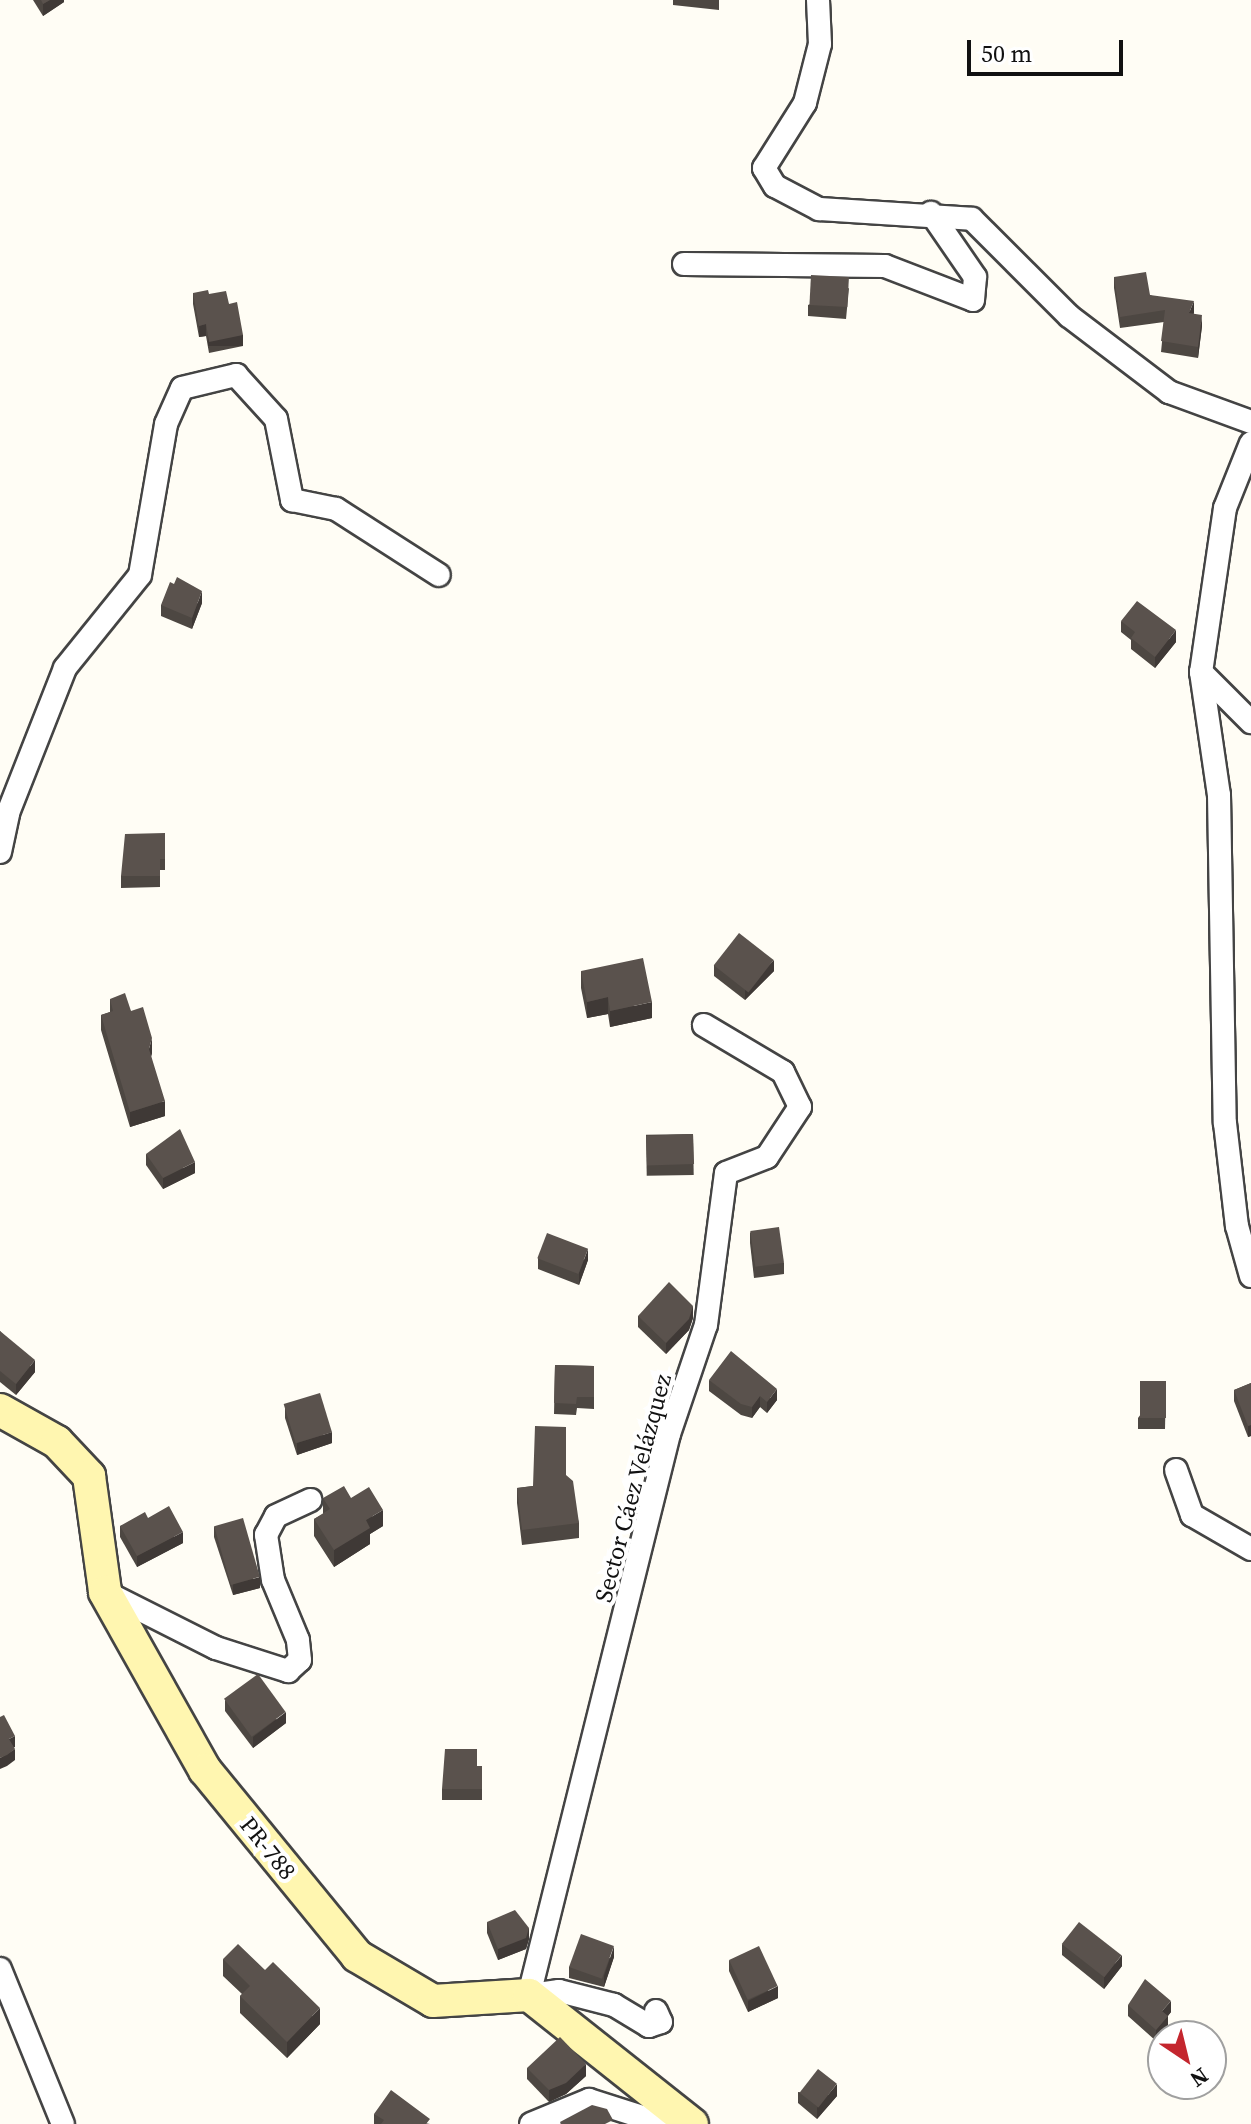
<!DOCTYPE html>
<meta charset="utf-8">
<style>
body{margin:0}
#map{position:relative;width:1251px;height:2124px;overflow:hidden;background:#fffdf5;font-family:"Source Serif 4",serif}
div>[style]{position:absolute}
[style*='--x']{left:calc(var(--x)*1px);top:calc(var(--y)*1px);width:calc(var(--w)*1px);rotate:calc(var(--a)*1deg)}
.roads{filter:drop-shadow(2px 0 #444) drop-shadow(-2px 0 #444) drop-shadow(0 2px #444) drop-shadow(0 -2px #444)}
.street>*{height:22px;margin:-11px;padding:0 11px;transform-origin:11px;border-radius:11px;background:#fff}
.secondary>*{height:32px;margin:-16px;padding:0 16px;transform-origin:16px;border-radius:16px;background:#fff6b0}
.wall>*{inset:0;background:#4d4742;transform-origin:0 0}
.shaded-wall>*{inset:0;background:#3f3936;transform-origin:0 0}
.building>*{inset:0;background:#5a524d;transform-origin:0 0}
span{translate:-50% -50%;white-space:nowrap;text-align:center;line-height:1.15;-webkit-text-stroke:8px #fff;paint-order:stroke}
.street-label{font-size:24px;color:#111}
.north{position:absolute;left:1147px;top:2020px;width:80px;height:80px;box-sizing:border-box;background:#fff;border:2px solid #a0a0a0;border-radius:50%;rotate:145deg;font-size:22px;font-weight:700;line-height:32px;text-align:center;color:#111}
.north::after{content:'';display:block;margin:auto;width:28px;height:36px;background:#c4262e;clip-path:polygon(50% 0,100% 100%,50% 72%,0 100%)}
.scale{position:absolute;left:967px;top:40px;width:156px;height:36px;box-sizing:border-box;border:4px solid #111;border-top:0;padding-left:10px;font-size:24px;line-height:28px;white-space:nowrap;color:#111;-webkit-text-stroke:6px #fff;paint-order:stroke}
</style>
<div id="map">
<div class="roads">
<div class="street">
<div style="--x:818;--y:0;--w:44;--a:87.4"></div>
<div style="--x:820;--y:44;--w:61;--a:104.3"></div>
<div style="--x:805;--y:103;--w:77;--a:122.2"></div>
<div style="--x:764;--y:168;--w:21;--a:59"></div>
<div style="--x:775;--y:186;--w:50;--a:27.6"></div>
<div style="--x:819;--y:209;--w:153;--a:3.7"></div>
<div style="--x:972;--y:219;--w:137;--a:45"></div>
<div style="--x:1069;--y:316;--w:126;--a:37.2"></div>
<div style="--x:1169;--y:392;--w:87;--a:20.1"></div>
<div style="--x:684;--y:264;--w:201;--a:0.6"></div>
<div style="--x:885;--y:266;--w:94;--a:21.1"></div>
<div style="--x:973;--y:300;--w:23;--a:-85"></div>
<div style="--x:975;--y:277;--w:78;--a:-124.5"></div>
<div style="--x:1251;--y:443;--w:70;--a:111.8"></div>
<div style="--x:1225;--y:508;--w:166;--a:98.3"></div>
<div style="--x:1201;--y:672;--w:124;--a:81.7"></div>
<div style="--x:1219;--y:795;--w:328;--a:89"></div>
<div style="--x:1225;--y:1123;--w:104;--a:83.4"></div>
<div style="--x:1237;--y:1226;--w:52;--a:74.4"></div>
<div style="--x:1201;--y:672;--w:71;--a:45"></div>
<div style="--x:0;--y:852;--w:40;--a:-78"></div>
<div style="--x:8;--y:813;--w:156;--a:-68.5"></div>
<div style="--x:65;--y:668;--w:119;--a:-51.1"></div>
<div style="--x:140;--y:575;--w:153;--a:-80.2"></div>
<div style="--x:166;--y:424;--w:39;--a:-66"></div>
<div style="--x:182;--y:388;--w:56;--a:-13.5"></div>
<div style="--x:236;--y:375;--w:59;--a:47.7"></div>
<div style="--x:276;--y:419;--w:83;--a:78.8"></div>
<div style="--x:292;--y:500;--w:45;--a:11.6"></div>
<div style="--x:336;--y:509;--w:122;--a:32.7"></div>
<div style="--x:1176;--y:1470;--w:48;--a:70.4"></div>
<div style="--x:1192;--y:1515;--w:68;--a:30"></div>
<div style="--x:105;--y:1592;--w:124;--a:26.8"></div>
<div style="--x:216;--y:1648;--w:76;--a:17.7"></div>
<div style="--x:288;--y:1671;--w:16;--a:-43"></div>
<div style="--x:300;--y:1660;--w:20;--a:-96"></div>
<div style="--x:298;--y:1640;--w:65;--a:-112.6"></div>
<div style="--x:273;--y:1580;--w:46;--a:-98.8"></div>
<div style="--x:266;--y:1535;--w:21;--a:-62"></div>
<div style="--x:276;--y:1516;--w:38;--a:-25"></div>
<div style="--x:0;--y:1969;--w:167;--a:67.9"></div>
<div style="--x:656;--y:2011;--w:12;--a:66"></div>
<div style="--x:661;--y:2022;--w:13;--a:162"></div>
<div style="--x:649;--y:2026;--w:41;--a:-149"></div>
<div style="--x:614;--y:2005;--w:57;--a:-165.7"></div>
<div style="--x:559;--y:1991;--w:30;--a:172"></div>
<div style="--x:529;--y:1995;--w:578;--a:-75.99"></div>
<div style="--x:669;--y:1434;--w:115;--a:-71.3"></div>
<div style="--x:706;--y:1325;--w:153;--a:-82.5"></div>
<div style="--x:726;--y:1173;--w:44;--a:-21.3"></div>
<div style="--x:767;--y:1157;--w:60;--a:-56.6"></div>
<div style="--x:800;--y:1107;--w:39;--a:-116"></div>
<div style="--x:783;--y:1072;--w:92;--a:-149.3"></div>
<div style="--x:531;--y:2124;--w:63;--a:-22.5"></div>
<div style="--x:589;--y:2100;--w:79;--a:17.7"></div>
</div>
<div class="secondary">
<div style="--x:0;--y:1410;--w:65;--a:29.3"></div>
<div style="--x:57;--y:1442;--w:47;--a:46.7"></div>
<div style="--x:89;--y:1476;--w:117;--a:82.1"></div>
<div style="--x:105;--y:1592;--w:204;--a:60.7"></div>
<div style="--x:205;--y:1770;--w:240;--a:50.7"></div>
<div style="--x:357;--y:1956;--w:88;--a:30.6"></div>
<div style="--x:433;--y:2001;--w:96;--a:-3.6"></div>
<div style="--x:529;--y:1995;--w:208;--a:38.4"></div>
</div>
</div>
<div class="wall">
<div style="clip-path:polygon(33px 0,64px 0,64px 2px,43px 16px)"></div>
<div style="clip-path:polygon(673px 0,719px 0,719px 10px,673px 5px)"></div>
<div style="clip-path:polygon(1114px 277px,1150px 295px,1194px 313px,1193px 314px,1202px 326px,1198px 358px,1161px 352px,1164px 322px,1120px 328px,1114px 288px)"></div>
<div style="clip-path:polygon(849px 288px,846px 319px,808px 316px,808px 305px)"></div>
<div style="clip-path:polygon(193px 293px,209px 294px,229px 304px,243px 346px,209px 353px,206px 336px,199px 337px,193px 304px)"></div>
<div style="clip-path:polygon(202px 603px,192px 629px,161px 616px,161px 605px)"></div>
<div style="clip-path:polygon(1121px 621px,1176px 642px,1155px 668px,1131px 649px,1131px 640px,1121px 632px)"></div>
<div style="clip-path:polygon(165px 833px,165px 870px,160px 870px,160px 887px,121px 888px,121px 876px)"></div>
<div style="clip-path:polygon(714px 965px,774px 971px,745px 1000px,714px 976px)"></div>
<div style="clip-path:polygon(581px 971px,652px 1018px,610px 1027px,608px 1014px,587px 1018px,581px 988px)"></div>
<div style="clip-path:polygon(110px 999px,131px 1011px,152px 1053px,151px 1057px,165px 1116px,130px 1127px,101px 1030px,101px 1015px,110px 1012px)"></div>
<div style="left:693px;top:1134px;width:41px;height:47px;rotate:89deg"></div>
<div style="clip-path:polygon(146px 1154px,195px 1173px,163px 1189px,146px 1165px)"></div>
<div style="clip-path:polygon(750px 1232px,784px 1263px,784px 1274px,754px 1278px,750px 1243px)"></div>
<div style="clip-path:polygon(538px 1258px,588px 1260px,579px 1285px,538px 1269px)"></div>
<div style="clip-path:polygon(638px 1316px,693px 1318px,689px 1330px,666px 1354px,638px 1327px)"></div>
<div style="clip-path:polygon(0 1331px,35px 1372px,16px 1395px,0 1382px)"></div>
<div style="clip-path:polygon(555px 1365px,594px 1366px,594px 1409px,577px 1408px,576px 1415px,554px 1414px)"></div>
<div style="clip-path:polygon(709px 1380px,777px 1400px,767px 1413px,760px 1407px,752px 1418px,741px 1415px,709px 1391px)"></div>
<div style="clip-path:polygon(1166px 1381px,1165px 1429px,1138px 1429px,1138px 1418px)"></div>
<div style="clip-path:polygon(1251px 1383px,1251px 1436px,1248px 1437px,1234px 1401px,1234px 1390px)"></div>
<div style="clip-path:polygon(285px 1407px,332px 1443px,297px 1455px,285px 1418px)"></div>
<div style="clip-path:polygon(566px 1476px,579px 1523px,579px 1538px,522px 1545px,517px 1503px,517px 1488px,533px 1486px)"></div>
<div style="clip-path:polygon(323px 1498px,351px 1498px,383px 1526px,370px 1534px,370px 1544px,334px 1567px,314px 1536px,314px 1519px,323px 1514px)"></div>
<div style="clip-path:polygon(148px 1518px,183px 1543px,137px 1567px,120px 1537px,120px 1526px)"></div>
<div style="clip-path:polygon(214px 1526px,260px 1588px,233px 1595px,214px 1537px)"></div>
<div style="clip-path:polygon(225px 1700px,286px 1723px,253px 1748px,225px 1711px)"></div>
<div style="clip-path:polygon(477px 1766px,482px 1766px,482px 1800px,442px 1800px,442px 1789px)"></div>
<div style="clip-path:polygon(487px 1922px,529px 1939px,526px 1949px,498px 1960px,487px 1933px)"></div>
<div style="clip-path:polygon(1062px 1944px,1122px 1966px,1104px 1989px,1062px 1955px)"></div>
<div style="clip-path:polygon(614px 1957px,604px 1987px,569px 1978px,569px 1967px)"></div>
<div style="clip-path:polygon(223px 1959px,265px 1970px,320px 2024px,287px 2058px,240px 2013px,240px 1996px,242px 1994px,223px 1976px)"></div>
<div style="clip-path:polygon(729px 1960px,778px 1998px,748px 2012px,729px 1971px)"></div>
<div style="clip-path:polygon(1128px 2005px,1171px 2012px,1168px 2016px,1168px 2027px,1156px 2041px,1128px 2016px)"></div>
<div style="clip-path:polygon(527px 2068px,586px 2076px,566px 2094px,549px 2102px,527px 2079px)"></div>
<div style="clip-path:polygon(798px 2092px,837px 2096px,817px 2119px,798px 2103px)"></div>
<div style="clip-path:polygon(374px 2114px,430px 2124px,374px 2124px)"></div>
</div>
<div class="shaded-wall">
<div style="clip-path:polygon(50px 0,64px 0,64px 2px,43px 16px,43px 4px)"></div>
<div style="clip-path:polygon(1194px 301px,1194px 313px,1189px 324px,1189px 313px)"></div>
<div style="clip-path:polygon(1202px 315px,1202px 326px,1198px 358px,1198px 347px)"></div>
<div style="clip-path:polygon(206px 324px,206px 336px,199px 337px,199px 326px)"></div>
<div style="left:243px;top:335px;width:11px;height:35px;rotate:90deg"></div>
<div style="clip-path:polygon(202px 591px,202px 603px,192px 629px,192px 618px)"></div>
<div style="clip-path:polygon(1176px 630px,1176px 642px,1155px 668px,1155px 657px)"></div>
<div style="clip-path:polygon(774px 960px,774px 971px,745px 1000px,745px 989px)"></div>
<div style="clip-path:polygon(608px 997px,608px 1014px,587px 1018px,587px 1002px)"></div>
<div style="clip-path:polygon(652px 1002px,652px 1018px,610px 1027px,610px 1011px)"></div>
<div style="clip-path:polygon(152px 1038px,152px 1053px,149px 1064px,149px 1049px)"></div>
<div style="clip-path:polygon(165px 1101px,165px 1116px,130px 1127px,130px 1112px)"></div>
<div style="clip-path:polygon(195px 1162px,195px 1173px,163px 1189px,163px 1178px)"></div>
<div style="clip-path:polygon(588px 1249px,588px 1260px,579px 1285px,579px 1273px)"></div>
<div style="clip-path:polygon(693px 1306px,693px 1318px,689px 1330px,666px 1354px,666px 1343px)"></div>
<div style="clip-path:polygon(35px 1360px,35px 1372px,16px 1395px,16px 1384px)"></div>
<div style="clip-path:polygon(777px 1389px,777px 1400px,767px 1413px,767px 1402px)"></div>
<div style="clip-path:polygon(760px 1396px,760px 1407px,752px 1418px,752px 1407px)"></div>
<div style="clip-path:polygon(1251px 1425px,1251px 1436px,1248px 1437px,1248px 1426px)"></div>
<div style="clip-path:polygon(332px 1432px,332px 1443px,297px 1455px,297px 1443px)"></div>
<div style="clip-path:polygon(383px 1510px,383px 1526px,370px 1534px,370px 1544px,334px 1567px,334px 1550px,366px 1520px)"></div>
<div style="clip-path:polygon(183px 1532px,183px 1543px,137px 1567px,137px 1556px)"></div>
<div style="clip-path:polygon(260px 1577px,260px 1588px,233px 1595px,233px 1584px)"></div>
<div style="clip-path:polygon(286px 1712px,286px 1723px,253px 1748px,253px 1737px)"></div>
<div style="clip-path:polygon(15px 1736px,15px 1747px,9px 1750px,9px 1739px)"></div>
<div style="clip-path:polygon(15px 1749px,15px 1760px,7px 1766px,0 1769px,0 1758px)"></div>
<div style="clip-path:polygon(529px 1928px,529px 1939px,526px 1949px,498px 1960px,498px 1949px)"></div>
<div style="clip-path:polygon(614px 1946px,614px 1957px,604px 1987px,604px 1976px)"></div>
<div style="clip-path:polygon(1122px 1955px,1122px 1966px,1104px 1989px,1104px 1977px)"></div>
<div style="clip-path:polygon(778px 1986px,778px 1998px,748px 2012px,748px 2001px)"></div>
<div style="clip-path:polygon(1171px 2001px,1171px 2012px,1162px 2022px,1162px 2011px)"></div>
<div style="clip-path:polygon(320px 2008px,320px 2024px,287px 2058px,287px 2042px)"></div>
<div style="clip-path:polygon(1168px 2016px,1168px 2027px,1156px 2041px,1156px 2030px)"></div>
<div style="clip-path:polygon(586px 2064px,586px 2076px,566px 2094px,549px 2102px,549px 2090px)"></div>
<div style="clip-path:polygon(837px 2084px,837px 2096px,817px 2119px,817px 2108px)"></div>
</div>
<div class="building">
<div style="clip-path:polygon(41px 0,50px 0,43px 4px)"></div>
<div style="clip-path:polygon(1146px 272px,1150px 295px,1194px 301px,1189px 313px,1202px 315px,1198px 347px,1161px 341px,1165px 310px,1120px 317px,1114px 277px)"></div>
<div style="left:811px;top:275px;width:38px;height:30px;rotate:3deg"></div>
<div style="clip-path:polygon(208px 290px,209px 294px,226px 291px,229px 304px,237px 302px,243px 335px,209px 342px,206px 324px,199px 326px,193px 293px)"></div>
<div style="clip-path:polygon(177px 577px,202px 591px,192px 618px,161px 605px,170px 582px,174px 584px)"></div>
<div style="clip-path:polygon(1137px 601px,1176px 630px,1155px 657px,1131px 638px,1135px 632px,1121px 621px)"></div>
<div style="clip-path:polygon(165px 833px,165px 859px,160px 859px,160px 876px,121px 876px,125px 834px)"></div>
<div style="left:739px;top:933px;width:44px;height:41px;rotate:38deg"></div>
<div style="clip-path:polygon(643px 958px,652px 1002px,610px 1011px,608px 997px,587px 1002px,581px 971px)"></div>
<div style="clip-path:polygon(125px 993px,131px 1011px,143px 1007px,152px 1038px,149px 1049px,165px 1101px,130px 1112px,101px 1015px,113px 1011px,110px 999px)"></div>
<div style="clip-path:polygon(180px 1129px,195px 1162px,163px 1178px,146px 1154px)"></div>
<div style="left:693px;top:1134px;width:30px;height:47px;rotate:88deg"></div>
<div style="left:779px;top:1227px;width:36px;height:29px;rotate:82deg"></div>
<div style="left:547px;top:1233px;width:44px;height:27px;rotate:21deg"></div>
<div style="clip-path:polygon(669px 1282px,693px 1306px,689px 1319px,666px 1343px,638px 1316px)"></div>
<div style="clip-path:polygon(0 1331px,35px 1360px,16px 1384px,0 1371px)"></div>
<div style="clip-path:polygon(731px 1351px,777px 1389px,767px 1402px,760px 1396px,752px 1407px,741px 1404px,709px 1380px)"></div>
<div style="clip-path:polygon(555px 1365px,594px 1366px,594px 1397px,577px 1397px,576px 1404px,554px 1403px)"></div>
<div style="left:1140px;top:1381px;width:26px;height:37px"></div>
<div style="clip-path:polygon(1251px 1383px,1251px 1425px,1248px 1426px,1234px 1390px)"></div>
<div style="left:320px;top:1393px;width:41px;height:38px;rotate:73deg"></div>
<div style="clip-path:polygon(535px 1426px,566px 1427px,566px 1475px,573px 1481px,579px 1523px,522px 1530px,517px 1488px,533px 1486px)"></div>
<div style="clip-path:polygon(344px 1486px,351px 1498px,369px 1487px,383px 1510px,366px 1520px,370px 1528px,334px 1550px,314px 1519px,330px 1509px,323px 1498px)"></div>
<div style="clip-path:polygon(169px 1506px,183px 1532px,137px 1556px,120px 1526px,145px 1512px,148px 1518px)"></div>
<div style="left:243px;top:1518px;width:61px;height:30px;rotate:74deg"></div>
<div style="left:258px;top:1674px;width:47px;height:42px;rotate:54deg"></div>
<div style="clip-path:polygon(4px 1715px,15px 1736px,9px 1739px,15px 1749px,7px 1755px,0 1758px,0 1717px)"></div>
<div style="clip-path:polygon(445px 1749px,477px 1749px,477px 1766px,482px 1766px,482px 1789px,442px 1789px)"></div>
<div style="clip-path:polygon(515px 1910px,529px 1928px,526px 1938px,498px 1949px,487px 1922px)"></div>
<div style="left:1079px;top:1922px;width:54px;height:28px;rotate:38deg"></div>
<div style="left:581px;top:1934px;width:35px;height:35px;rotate:20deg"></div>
<div style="clip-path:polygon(238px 1944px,265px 1970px,273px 1962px,320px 2008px,287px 2042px,240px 1996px,250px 1986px,223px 1959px)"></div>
<div style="left:759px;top:1946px;width:44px;height:33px;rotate:65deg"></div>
<div style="clip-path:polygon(1145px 1979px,1171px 2001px,1162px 2011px,1168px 2016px,1156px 2030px,1128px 2005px)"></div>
<div style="clip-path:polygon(560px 2037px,586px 2064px,566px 2083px,549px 2090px,527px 2068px)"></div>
<div style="left:818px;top:2069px;width:24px;height:30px;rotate:38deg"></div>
<div style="clip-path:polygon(391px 2090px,430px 2119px,426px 2124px,381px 2124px,384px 2120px,374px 2114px)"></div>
<div style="clip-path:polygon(592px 2105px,607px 2109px,613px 2120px,605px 2124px,561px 2124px,560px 2122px)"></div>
</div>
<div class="street-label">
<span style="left:633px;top:1488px;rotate:-75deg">Sector Cáez Velázquez</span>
<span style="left:268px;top:1848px;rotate:51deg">PR-788</span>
</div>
<div class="north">N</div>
<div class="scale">50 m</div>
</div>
